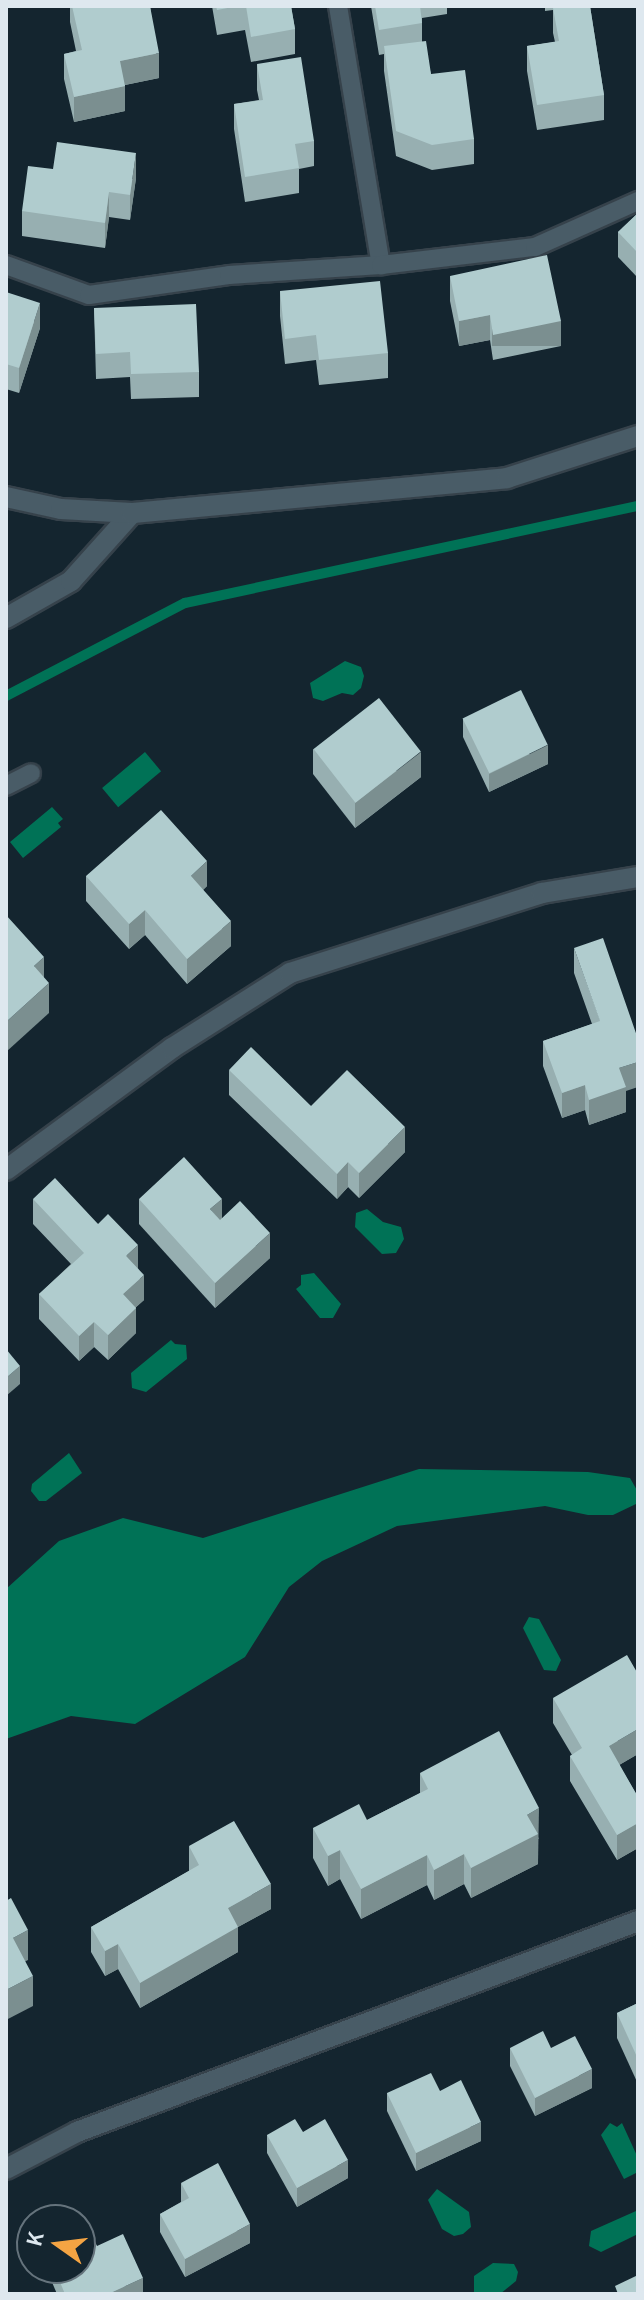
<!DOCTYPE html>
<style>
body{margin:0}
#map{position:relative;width:644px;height:2300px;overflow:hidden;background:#14252f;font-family:"Archivo Narrow",sans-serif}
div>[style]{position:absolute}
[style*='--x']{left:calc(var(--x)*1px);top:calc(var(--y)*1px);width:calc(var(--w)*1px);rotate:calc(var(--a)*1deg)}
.water>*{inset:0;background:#007256;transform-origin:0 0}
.stream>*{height:10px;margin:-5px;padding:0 5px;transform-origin:5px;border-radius:5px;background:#007256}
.roads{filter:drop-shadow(2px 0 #36424b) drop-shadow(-2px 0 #36424b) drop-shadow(0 2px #36424b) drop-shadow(0 -2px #36424b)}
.lane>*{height:18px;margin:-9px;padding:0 9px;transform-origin:9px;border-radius:9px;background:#495c67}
.street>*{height:20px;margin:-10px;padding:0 10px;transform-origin:10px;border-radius:10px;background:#495c67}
.secondary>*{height:20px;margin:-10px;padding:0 10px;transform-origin:10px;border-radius:10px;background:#495c67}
.wall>*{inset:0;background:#97afb1}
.shaded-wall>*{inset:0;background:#7b8f90;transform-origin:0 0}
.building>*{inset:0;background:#b0ccce;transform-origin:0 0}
span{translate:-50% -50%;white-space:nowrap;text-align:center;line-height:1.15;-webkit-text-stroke:8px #14252f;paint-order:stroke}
.frame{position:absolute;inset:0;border:8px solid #dee8ef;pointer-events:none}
.north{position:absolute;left:16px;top:2204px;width:80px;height:80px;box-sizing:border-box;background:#14252f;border:2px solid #65737c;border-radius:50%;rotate:284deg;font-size:22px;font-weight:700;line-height:32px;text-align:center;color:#dee8ef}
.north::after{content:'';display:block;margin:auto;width:28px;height:36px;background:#f4a443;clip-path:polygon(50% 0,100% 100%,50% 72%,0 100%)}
</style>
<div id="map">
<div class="water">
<div style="clip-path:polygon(345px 661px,361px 667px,364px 676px,361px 688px,353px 695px,342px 693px,323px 701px,313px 698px,310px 683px)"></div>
<div style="left:145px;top:752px;width:25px;height:56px;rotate:50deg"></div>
<div style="clip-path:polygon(52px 807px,63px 819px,58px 823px,61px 827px,23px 858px,10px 842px)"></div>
<div style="clip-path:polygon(367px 1209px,383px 1222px,401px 1227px,404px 1239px,396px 1253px,382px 1254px,355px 1227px,356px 1213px)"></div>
<div style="clip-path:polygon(314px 1273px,341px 1304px,333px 1318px,320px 1318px,296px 1289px,301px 1285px,301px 1275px)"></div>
<div style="clip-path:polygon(171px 1340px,175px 1344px,186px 1345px,187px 1359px,146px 1392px,132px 1388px,131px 1373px)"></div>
<div style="clip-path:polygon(69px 1453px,82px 1473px,46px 1501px,39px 1501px,31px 1491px,32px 1484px)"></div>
<div style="clip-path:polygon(419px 1469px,588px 1472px,630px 1478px,638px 1492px,636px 1504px,613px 1515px,588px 1515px,545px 1506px,397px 1526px,322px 1561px,289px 1587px,245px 1657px,135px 1724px,71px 1716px,6px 1739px,6px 1589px,59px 1541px,123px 1518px,203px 1538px)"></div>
<div style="clip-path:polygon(529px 1617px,539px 1619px,561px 1660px,556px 1671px,544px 1670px,523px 1628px)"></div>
<div style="clip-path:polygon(610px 2123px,617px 2127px,622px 2123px,638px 2158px,638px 2172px,624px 2179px,601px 2135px)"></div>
<div style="clip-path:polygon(437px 2189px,469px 2212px,471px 2227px,463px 2234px,454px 2236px,442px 2229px,428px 2200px)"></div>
<div style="clip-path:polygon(636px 2211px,638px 2234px,601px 2252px,589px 2246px,591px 2231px)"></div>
<div style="clip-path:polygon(493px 2263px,514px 2264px,518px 2272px,516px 2281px,500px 2294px,474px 2294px,474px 2276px)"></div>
</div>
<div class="stream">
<div style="--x:6;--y:696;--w:202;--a:-27.5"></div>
<div style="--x:185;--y:603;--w:463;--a:-12.1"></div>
</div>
<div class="roads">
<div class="lane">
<div style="--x:338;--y:6;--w:263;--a:80.6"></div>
<div style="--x:6;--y:265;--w:88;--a:19.9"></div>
<div style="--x:89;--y:295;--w:141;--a:-8.1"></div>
<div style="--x:229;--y:275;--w:152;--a:-3.8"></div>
<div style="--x:381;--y:265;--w:155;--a:-6.7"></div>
<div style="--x:535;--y:247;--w:113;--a:-24.1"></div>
<div style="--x:6;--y:786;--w:28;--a:-27"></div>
</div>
<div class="street">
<div style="--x:6;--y:618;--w:75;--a:-29.6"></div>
<div style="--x:71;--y:581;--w:91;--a:-48.1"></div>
<div style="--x:6;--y:1170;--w:206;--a:-36.3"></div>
<div style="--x:172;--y:1048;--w:140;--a:-32.4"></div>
<div style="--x:290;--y:973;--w:264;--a:-17.6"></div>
<div style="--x:542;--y:893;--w:97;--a:-9.5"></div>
<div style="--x:6;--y:2169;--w:80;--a:-27.5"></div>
<div style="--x:77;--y:2132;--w:599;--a:-20.61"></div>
</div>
<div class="secondary">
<div style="--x:6;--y:497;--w:56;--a:12.3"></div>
<div style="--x:61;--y:509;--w:71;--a:3.2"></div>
<div style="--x:132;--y:513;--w:377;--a:-5.3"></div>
<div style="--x:507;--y:478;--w:138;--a:-17.8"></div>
</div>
</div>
<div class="wall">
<div style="clip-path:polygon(70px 6px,150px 6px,159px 78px,125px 85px,125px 111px,74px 122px,64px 79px,64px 54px,76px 51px,70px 22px)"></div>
<div style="clip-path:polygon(212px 6px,291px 6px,295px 29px,295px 54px,251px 62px,245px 30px,217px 35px)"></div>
<div style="clip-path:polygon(371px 6px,447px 6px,447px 14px,422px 18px,422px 41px,431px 74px,474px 139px,474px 164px,432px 170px,396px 156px,384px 71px,384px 54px,379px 55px)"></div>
<div style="clip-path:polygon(545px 6px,590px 6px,604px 95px,604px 120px,537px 130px,527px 71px,527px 46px,555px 42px,553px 33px,553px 10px,545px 11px)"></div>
<div style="clip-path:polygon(257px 64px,314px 141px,314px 166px,299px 169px,299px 193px,245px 202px,234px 129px,234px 104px,259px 100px,257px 90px)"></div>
<div style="clip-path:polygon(136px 178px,130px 220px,109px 217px,105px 248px,22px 236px,22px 211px)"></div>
<div style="clip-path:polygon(638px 213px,638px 278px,618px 257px,618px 232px)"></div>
<div style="clip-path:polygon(450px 276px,561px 346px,493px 360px,490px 340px,459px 346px,450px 301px)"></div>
<div style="clip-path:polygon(280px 291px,388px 353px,388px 378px,319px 385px,316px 360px,285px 364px,280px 316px)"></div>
<div style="clip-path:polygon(6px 292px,40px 328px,19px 393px,6px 389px)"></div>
<div style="clip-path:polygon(94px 308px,199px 372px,199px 397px,131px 399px,130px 377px,96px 379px)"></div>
<div style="clip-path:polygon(463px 719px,548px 764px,489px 792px,463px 737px)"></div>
<div style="clip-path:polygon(313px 749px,421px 777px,355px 828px,313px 774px)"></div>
<div style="clip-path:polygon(86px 876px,207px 886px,203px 890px,231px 946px,187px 984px,145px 935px,129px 949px,86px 901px)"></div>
<div style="clip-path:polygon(574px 948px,626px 1091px,626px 1112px,589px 1125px,585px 1110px,562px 1118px,543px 1066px,543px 1041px,592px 1024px,574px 973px)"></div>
<div style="clip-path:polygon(229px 1070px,311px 1106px,405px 1152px,359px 1198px,348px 1187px,337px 1199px,229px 1095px)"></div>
<div style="clip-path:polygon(33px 1199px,98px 1224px,138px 1268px,144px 1300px,136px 1307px,136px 1333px,108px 1360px,94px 1347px,79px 1361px,39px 1319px,39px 1294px,71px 1264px,33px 1224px)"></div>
<div style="clip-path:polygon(139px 1199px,222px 1218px,270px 1258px,215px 1308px,139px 1224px)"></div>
<div style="clip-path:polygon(553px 1698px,638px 1754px,619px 1765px,638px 1797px,638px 1848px,617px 1860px,570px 1781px,570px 1756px,572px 1755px,553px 1723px)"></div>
<div style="clip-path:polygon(420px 1773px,539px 1838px,538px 1839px,538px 1864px,471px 1898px,464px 1884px,434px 1900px,427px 1885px,361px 1919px,340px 1879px,328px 1886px,313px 1858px,313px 1828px,367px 1820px,420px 1793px)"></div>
<div style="clip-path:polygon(189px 1846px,271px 1909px,238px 1927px,238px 1952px,140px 2008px,118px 1969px,105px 1976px,91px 1952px,91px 1927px,189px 1871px)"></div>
<div style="clip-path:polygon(638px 2003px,638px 2084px,617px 2038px,617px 2013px)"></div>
<div style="clip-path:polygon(510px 2048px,551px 2048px,592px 2088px,535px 2116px,510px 2066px)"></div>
<div style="clip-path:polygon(440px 2091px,481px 2141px,416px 2171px,387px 2111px,387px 2093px)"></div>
<div style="clip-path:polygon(303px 2132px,348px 2178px,297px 2207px,267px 2153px,267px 2135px)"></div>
<div style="clip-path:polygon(181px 2183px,250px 2243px,185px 2277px,160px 2232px,160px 2214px,181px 2202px)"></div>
<div style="clip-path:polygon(46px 2268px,80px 2268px,143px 2294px,57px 2294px)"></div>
</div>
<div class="shaded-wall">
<div style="clip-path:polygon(159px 53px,159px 78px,120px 86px,120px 61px)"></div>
<div style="clip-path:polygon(125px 86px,125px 111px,74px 122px,74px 97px)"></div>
<div style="clip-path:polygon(136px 153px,136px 178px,130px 220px,130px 195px)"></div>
<div style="clip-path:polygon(109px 192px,109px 217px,105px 248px,105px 223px)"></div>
<div style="clip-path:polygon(40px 303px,40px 328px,19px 393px,19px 368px)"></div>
<div style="clip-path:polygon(490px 315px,490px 340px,459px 346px,459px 321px)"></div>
<div style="left:561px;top:321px;width:25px;height:69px;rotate:90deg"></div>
<div style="clip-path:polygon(548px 745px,548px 764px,489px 792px,489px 774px)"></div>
<div style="clip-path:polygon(421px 752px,421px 777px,355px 828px,355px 803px)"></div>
<div style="clip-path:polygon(207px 861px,207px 886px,191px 901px,191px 876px)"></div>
<div style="clip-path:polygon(145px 910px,145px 935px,129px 949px,129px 924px)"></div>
<div style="clip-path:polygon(231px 921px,231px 946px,187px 984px,187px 959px)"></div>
<div style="clip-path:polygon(44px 957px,44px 987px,34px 966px)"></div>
<div style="clip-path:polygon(49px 983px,49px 1013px,6px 1052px,6px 1022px)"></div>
<div style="clip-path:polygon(638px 1062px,638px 1087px,626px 1091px,626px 1112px,589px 1125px,589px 1100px,619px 1068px)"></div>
<div style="clip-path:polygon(585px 1085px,585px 1110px,562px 1118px,562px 1093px)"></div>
<div style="clip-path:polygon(405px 1127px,405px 1152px,359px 1198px,359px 1173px)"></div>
<div style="clip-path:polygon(348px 1162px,348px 1187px,337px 1199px,337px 1174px)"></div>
<div style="clip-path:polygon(222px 1199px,222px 1224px,210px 1209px)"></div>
<div style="clip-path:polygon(270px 1233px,270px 1258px,215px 1308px,215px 1283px)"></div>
<div style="clip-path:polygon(138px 1245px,138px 1270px,126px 1256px)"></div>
<div style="clip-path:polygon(144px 1275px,144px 1300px,123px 1319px,123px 1294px)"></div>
<div style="clip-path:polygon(136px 1308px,136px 1333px,108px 1360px,108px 1335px)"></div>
<div style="clip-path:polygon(94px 1322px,94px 1347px,79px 1361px,79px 1336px)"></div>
<div style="clip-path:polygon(20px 1366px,20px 1384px,6px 1396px,6px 1378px)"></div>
<div style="clip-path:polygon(638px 1729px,638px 1754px,609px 1771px,609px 1746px)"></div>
<div style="clip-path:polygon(539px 1808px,538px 1864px,471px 1898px,471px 1868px,527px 1815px)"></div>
<div style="clip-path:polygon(638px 1823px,638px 1848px,617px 1860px,617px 1835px)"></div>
<div style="clip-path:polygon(340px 1850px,340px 1879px,328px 1886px,328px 1856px)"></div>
<div style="clip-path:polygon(464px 1854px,464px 1884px,434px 1900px,434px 1870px)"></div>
<div style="clip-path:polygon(427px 1855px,427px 1885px,361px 1919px,361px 1889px)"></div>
<div style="clip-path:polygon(271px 1884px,271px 1909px,238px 1927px,238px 1952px,140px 2008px,140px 1983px,228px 1908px)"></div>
<div style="clip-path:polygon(28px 1930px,28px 1960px,13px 1968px,13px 1938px)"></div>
<div style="clip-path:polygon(118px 1944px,118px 1969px,105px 1976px,105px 1951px)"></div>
<div style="clip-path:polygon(33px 1976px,33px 2006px,6px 2020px,6px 1990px)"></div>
<div style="clip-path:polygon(592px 2069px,592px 2088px,535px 2116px,535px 2098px)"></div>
<div style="clip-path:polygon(481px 2122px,481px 2141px,416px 2171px,416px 2153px)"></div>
<div style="clip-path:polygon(348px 2160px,348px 2178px,297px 2207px,297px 2188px)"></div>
<div style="clip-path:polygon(250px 2224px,250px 2243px,185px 2277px,185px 2259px)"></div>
<div style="clip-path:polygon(143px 2278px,143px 2294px,108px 2294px)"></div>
</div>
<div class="building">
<div style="clip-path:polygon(72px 6px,150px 6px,159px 53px,120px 61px,125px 86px,74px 97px,64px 54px,82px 50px)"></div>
<div style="clip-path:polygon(216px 6px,238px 6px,217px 10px)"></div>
<div style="clip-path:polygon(246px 6px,291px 6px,295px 29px,251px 37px)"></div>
<div style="clip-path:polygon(375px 6px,420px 6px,422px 23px,379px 30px)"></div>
<div style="clip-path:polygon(567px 6px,590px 6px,604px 95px,537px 105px,527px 46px,559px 41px,553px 8px)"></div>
<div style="clip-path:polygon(426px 41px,431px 74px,465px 70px,474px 139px,432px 145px,396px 131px,384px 46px)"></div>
<div style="clip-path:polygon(301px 57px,314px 141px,295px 144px,299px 168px,245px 177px,234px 104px,263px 100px,257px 64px)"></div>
<div style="clip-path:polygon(57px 142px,136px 153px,130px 195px,109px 192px,105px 223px,22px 211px,28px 166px,53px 169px)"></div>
<div style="clip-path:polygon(638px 213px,638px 253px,618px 232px)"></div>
<div style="clip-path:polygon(547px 255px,561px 321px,493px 335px,490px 315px,459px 321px,450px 276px)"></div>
<div style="clip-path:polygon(380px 281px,388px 353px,319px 360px,316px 335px,285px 339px,280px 291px)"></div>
<div style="clip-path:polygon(6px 292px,40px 303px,19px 368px,6px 364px)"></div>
<div style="clip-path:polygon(196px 304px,199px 372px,131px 374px,130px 352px,96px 354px,94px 308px)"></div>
<div style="left:521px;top:690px;width:61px;height:65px;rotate:64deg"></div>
<div style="left:379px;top:698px;width:68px;height:83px;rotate:52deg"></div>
<div style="clip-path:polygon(161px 810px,207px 861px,191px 876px,231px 921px,187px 959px,145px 910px,129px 924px,86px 876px)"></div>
<div style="clip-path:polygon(6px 915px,44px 957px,34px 966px,49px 983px,6px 1022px)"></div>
<div style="clip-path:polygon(603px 938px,638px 1039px,638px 1062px,619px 1068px,626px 1087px,589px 1100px,585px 1085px,562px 1093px,543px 1041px,600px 1021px,574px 948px)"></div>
<div style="clip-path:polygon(251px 1047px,311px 1106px,347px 1070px,405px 1127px,359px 1173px,348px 1162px,337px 1174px,229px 1070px)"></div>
<div style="clip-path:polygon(184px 1157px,222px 1199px,210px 1209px,220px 1220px,240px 1201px,270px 1233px,215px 1283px,139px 1199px)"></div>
<div style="clip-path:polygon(55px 1178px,98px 1224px,108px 1214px,138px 1245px,126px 1256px,144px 1275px,123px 1294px,136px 1308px,108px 1335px,94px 1322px,79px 1336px,39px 1294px,84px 1253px,33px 1199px)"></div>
<div style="clip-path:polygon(6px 1349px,20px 1366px,6px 1378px)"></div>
<div style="clip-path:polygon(627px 1655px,638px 1674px,638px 1729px,609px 1746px,638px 1797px,638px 1823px,617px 1835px,570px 1756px,582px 1748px,553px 1698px)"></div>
<div style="clip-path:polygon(499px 1731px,539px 1808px,527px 1815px,538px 1834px,471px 1868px,464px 1854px,434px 1870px,427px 1855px,361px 1889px,340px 1850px,328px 1856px,313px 1828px,359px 1804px,367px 1820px,428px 1789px,420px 1773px)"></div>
<div style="clip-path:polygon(234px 1821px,271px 1884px,228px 1908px,238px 1927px,140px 1983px,118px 1944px,105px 1951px,91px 1927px,199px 1865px,189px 1846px)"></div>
<div style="clip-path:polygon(11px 1898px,28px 1930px,13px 1938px,33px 1976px,6px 1990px,6px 1901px)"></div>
<div style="clip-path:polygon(638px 2003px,638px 2059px,617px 2013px)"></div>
<div style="clip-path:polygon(543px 2031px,551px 2048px,575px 2036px,592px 2069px,535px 2098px,510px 2048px)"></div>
<div style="clip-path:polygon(431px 2073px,440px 2091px,461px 2080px,481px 2122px,416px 2153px,387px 2093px)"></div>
<div style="clip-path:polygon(295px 2119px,303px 2132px,325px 2119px,348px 2160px,297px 2188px,267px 2135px)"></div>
<div style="clip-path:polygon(218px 2163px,250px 2224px,185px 2259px,160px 2214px,189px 2198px,181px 2183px)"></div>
<div style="clip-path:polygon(89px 2230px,97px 2246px,123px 2234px,143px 2278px,108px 2294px,65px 2294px,54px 2268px,80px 2268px,80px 2235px)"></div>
<div style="clip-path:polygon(638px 2275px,638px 2294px,618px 2294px,615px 2286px)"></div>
</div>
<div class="frame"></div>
<div class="north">K</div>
</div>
